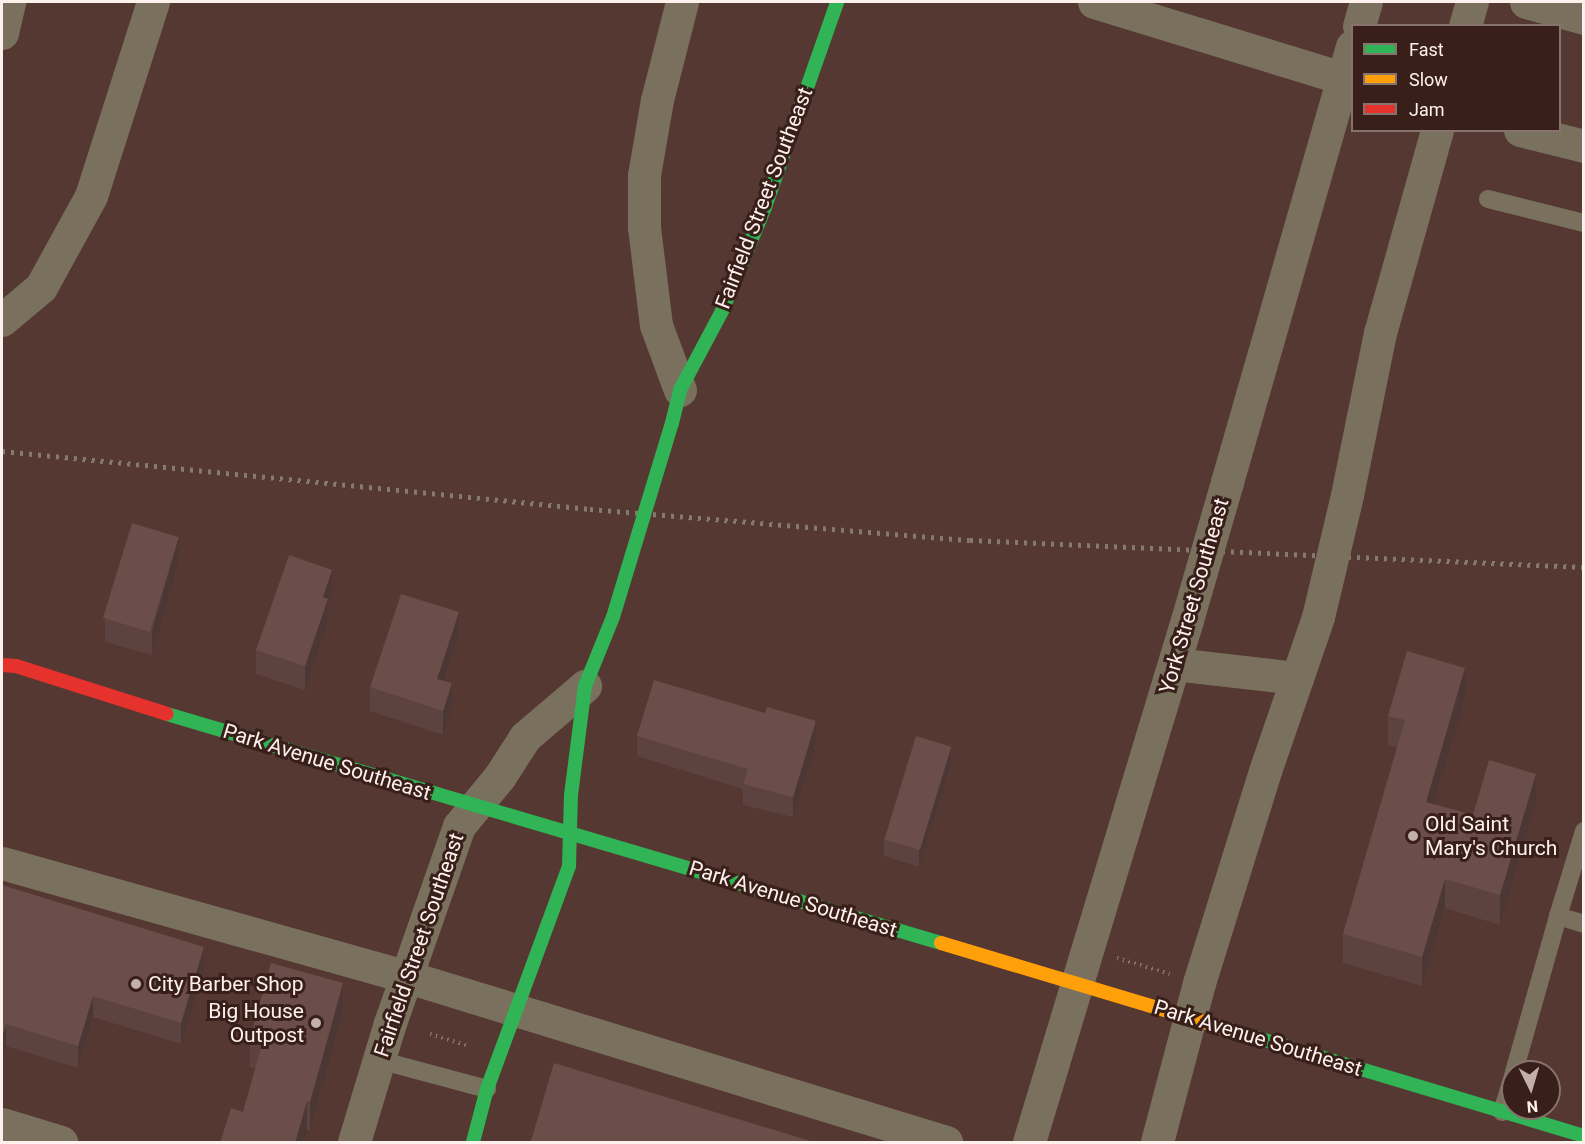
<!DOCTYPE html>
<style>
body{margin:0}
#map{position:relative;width:1585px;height:1144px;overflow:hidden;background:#553831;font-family:Roboto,sans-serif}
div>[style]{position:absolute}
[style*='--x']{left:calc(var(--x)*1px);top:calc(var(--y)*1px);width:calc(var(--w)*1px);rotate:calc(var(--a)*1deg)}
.path>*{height:4px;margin-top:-2px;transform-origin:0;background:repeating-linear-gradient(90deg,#807468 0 1.5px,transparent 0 6px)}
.lane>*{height:18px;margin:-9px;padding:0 9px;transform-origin:9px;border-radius:9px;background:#79705e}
.street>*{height:33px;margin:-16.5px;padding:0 16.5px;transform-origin:16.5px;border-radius:16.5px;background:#79705e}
.fast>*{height:14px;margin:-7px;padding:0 7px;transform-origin:7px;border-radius:7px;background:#30b455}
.slow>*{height:14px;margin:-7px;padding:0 7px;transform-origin:7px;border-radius:7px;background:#ff9f0a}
.jam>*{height:14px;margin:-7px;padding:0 7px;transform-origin:7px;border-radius:7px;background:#e5322d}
.rail>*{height:4.5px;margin-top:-2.25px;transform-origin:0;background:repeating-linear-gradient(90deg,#857a6e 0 3px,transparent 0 9px)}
.street-bridge>*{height:33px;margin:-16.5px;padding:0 16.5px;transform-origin:16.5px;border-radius:16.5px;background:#79705e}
.fast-bridge>*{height:14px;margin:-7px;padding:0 7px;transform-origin:7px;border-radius:7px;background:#30b455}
.wall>*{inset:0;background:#5c433f}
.shaded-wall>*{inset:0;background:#4b3733}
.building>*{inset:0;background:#6b4e49;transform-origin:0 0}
.dots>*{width:16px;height:16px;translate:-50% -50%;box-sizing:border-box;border:3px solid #381f19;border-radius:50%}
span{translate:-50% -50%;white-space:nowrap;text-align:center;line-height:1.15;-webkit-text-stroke:6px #381f19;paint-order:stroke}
.street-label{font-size:21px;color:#fef0ec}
.poi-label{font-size:21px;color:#fef0ec}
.left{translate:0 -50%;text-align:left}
.right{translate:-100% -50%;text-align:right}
.frame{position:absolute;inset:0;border:3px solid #fef0ec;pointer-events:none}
.legend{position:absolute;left:1351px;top:24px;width:210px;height:108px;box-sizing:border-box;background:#381f19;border:2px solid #87736d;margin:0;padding:8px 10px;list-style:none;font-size:18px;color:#fef0ec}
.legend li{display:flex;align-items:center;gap:12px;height:30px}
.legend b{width:30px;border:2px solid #87736d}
.north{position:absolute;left:1501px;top:1060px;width:60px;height:60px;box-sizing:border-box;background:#381f19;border:2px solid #87736d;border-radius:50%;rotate:175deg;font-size:16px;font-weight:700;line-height:24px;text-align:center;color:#fef0ec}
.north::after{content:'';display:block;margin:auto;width:21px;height:27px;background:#c3b0ab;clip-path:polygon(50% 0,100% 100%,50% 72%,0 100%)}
</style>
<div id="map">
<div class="path">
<div style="--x:1117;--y:958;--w:55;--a:16.8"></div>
<div style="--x:430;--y:1034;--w:41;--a:17.1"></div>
</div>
<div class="lane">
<div style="--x:1488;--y:199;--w:99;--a:14"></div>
<div style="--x:1584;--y:831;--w:89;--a:107"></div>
<div style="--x:1558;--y:916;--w:27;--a:17"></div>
<div style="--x:379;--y:1060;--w:112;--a:15"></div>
<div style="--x:1514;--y:1072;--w:162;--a:-74.2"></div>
<div style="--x:1502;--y:1112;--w:39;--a:-73"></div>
</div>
<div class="street">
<div style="--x:1094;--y:2;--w:270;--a:17"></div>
<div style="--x:1526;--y:2;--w:60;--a:15.4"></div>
<div style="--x:1359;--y:26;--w:25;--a:-74"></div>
<div style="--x:1465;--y:26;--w:25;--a:-74"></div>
<div style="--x:2;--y:33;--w:32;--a:-77"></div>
<div style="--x:1520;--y:130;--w:66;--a:14"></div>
<div style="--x:2;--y:320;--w:51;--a:-40.2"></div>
<div style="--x:41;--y:287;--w:104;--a:-61.2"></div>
<div style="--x:91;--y:196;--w:204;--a:-72.3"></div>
<div style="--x:680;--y:390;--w:69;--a:-110.3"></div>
<div style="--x:656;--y:325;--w:99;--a:-97"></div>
<div style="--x:644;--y:227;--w:52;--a:-90"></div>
<div style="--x:644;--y:175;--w:76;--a:-80.2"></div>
<div style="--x:657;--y:100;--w:101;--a:-75.7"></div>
<div style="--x:1227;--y:482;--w:453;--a:-74"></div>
<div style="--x:1347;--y:495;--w:165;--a:-78.5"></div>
<div style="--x:1380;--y:333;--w:211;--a:-74.3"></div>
<div style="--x:1174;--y:664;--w:124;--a:6.5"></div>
<div style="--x:2;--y:863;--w:422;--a:15.7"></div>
<div style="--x:408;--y:977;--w:563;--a:17.05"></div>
<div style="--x:2;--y:1124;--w:62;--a:17"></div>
<div style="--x:354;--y:1142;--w:124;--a:-73.2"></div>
<div style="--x:390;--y:1023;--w:209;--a:-70.7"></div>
<div style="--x:459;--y:826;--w:65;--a:-50.6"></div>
<div style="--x:500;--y:776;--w:46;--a:-57.3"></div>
<div style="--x:525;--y:737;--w:79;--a:-40.4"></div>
<div style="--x:1029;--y:1142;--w:545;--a:-73.16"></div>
<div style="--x:1157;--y:1142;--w:164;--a:-75.2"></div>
<div style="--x:1199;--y:983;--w:222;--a:-72.7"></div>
<div style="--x:1265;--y:771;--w:163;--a:-71"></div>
</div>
<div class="fast">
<div style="--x:672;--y:423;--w:34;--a:-76"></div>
<div style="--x:680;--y:390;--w:89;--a:-62"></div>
<div style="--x:722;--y:311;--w:113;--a:-67.5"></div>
<div style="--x:765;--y:207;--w:217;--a:-70.6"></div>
<div style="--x:167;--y:714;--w:807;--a:16.48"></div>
<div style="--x:1231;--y:1030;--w:369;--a:16.7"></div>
<div style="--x:473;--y:1142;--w:55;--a:-75.2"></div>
<div style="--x:487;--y:1089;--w:238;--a:-69.8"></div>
<div style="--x:569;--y:866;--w:71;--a:-88.4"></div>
<div style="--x:571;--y:795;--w:110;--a:-82.7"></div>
<div style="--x:585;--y:686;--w:74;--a:-67.9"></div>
</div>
<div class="slow">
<div style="--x:941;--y:943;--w:303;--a:16.7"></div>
</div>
<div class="jam">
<div style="--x:2;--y:665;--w:14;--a:4"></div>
<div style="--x:16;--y:666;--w:158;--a:17.6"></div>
</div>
<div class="rail">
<div style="--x:2;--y:451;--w:591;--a:5.63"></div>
<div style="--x:590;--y:509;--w:381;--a:4.7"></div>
<div style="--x:970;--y:540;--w:615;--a:2.52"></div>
</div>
<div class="street-bridge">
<div style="--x:1318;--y:617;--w:125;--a:-76.6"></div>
<div style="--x:1187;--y:620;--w:144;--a:-73.8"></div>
</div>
<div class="fast-bridge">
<div style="--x:613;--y:617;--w:203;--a:-73.1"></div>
</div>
<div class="wall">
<div style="clip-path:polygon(179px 561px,152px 655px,105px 642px,105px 618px)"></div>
<div style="clip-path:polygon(332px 594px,328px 605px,328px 623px,305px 690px,256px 674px,256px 650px)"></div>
<div style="clip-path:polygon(459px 636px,445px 681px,452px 707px,443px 735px,370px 711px,370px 687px)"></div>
<div style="clip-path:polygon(1465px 698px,1434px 804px,1473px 815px,1536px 803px,1500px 925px,1445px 908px,1422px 986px,1343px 963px,1343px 934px,1397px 747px,1388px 745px,1388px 716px)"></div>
<div style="clip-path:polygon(765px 713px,816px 742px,793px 817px,743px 805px,743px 789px,637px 756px,637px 736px)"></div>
<div style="clip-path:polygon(951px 764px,919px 867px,884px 856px,884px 839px)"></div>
<div style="clip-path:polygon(2px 885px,204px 969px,181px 1044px,93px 1017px,78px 1068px,6px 1046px)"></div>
<div style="clip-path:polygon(343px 1013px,310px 1131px,243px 1112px,256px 1068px,250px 1067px,250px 1038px)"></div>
</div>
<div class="shaded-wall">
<div style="clip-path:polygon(179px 537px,179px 561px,152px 655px,152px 631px)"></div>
<div style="clip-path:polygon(332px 570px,332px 594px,328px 605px,328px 623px,305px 690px,305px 666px,323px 597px)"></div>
<div style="clip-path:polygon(459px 612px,459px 636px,437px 703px,437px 679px)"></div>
<div style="clip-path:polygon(1465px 668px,1465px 698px,1426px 831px,1426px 802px)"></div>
<div style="clip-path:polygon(452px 683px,452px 707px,443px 735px,443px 711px)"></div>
<div style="clip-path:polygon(816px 721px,816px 742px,793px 817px,793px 797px)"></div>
<div style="clip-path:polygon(951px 747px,951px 764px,919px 867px,919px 850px)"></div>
<div style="clip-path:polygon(1536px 774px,1536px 803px,1500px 925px,1500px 895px)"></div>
<div style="clip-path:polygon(1445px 879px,1445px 908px,1422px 986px,1422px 957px)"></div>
<div style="clip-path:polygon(204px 947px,204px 969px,181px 1044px,181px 1023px)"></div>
<div style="clip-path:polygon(343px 983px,343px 1013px,310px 1131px,310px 1102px)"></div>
<div style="clip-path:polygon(93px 996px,93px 1017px,78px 1068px,78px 1046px)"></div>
<div style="clip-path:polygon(6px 1024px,6px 1046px,2px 1060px,2px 1038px)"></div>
<div style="clip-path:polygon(307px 1101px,307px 1130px,304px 1143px,295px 1143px)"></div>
</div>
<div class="building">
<div style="left:132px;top:523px;width:49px;height:99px;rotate:17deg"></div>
<div style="clip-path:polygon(289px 555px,332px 570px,323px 597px,328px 599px,305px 666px,256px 650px)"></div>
<div style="clip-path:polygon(401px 594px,459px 612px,437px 679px,452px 683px,443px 711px,370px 687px)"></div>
<div style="clip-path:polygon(1407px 651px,1465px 668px,1426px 802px,1473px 815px,1489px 760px,1536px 774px,1500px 895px,1445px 879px,1422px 957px,1343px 934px,1405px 720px,1388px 716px)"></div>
<div style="clip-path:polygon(654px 680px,765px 713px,767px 707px,816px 721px,793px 797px,743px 784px,748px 769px,637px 736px)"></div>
<div style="left:916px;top:736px;width:37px;height:108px;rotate:17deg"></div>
<div style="clip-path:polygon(2px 885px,204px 947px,181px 1023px,93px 996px,78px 1046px,6px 1024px,2px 1038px)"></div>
<div style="clip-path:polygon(271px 963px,343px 983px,310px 1102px,307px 1101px,295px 1143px,220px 1143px,231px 1108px,243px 1112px,263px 1041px,250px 1038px)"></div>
<div style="clip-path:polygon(554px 1063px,817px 1143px,537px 1143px,531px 1141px)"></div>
</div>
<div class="dots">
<div style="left:1413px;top:836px;background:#c3b0ab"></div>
<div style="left:136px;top:984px;background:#c3b0ab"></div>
<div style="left:316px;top:1023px;background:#c3b0ab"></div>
</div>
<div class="street-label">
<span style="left:764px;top:198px;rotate:-69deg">Fairfield Street Southeast</span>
<span style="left:1194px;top:596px;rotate:-74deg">York Street Southeast</span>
<span style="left:327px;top:762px;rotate:17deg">Park Avenue Southeast</span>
<span style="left:793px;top:899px;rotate:17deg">Park Avenue Southeast</span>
<span style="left:419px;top:945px;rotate:-71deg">Fairfield Street Southeast</span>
<span style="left:1258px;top:1038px;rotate:17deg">Park Avenue Southeast</span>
</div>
<div class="poi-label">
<span class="left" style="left:1425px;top:836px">Old Saint<br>Mary's Church</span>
<span class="left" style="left:148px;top:984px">City Barber Shop</span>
<span class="right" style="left:304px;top:1023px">Big House<br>Outpost</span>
</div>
<div class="frame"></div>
<ul class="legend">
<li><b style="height:8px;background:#30b455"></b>Fast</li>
<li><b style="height:8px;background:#ff9f0a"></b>Slow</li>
<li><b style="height:8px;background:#e5322d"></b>Jam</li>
</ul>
<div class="north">N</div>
</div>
